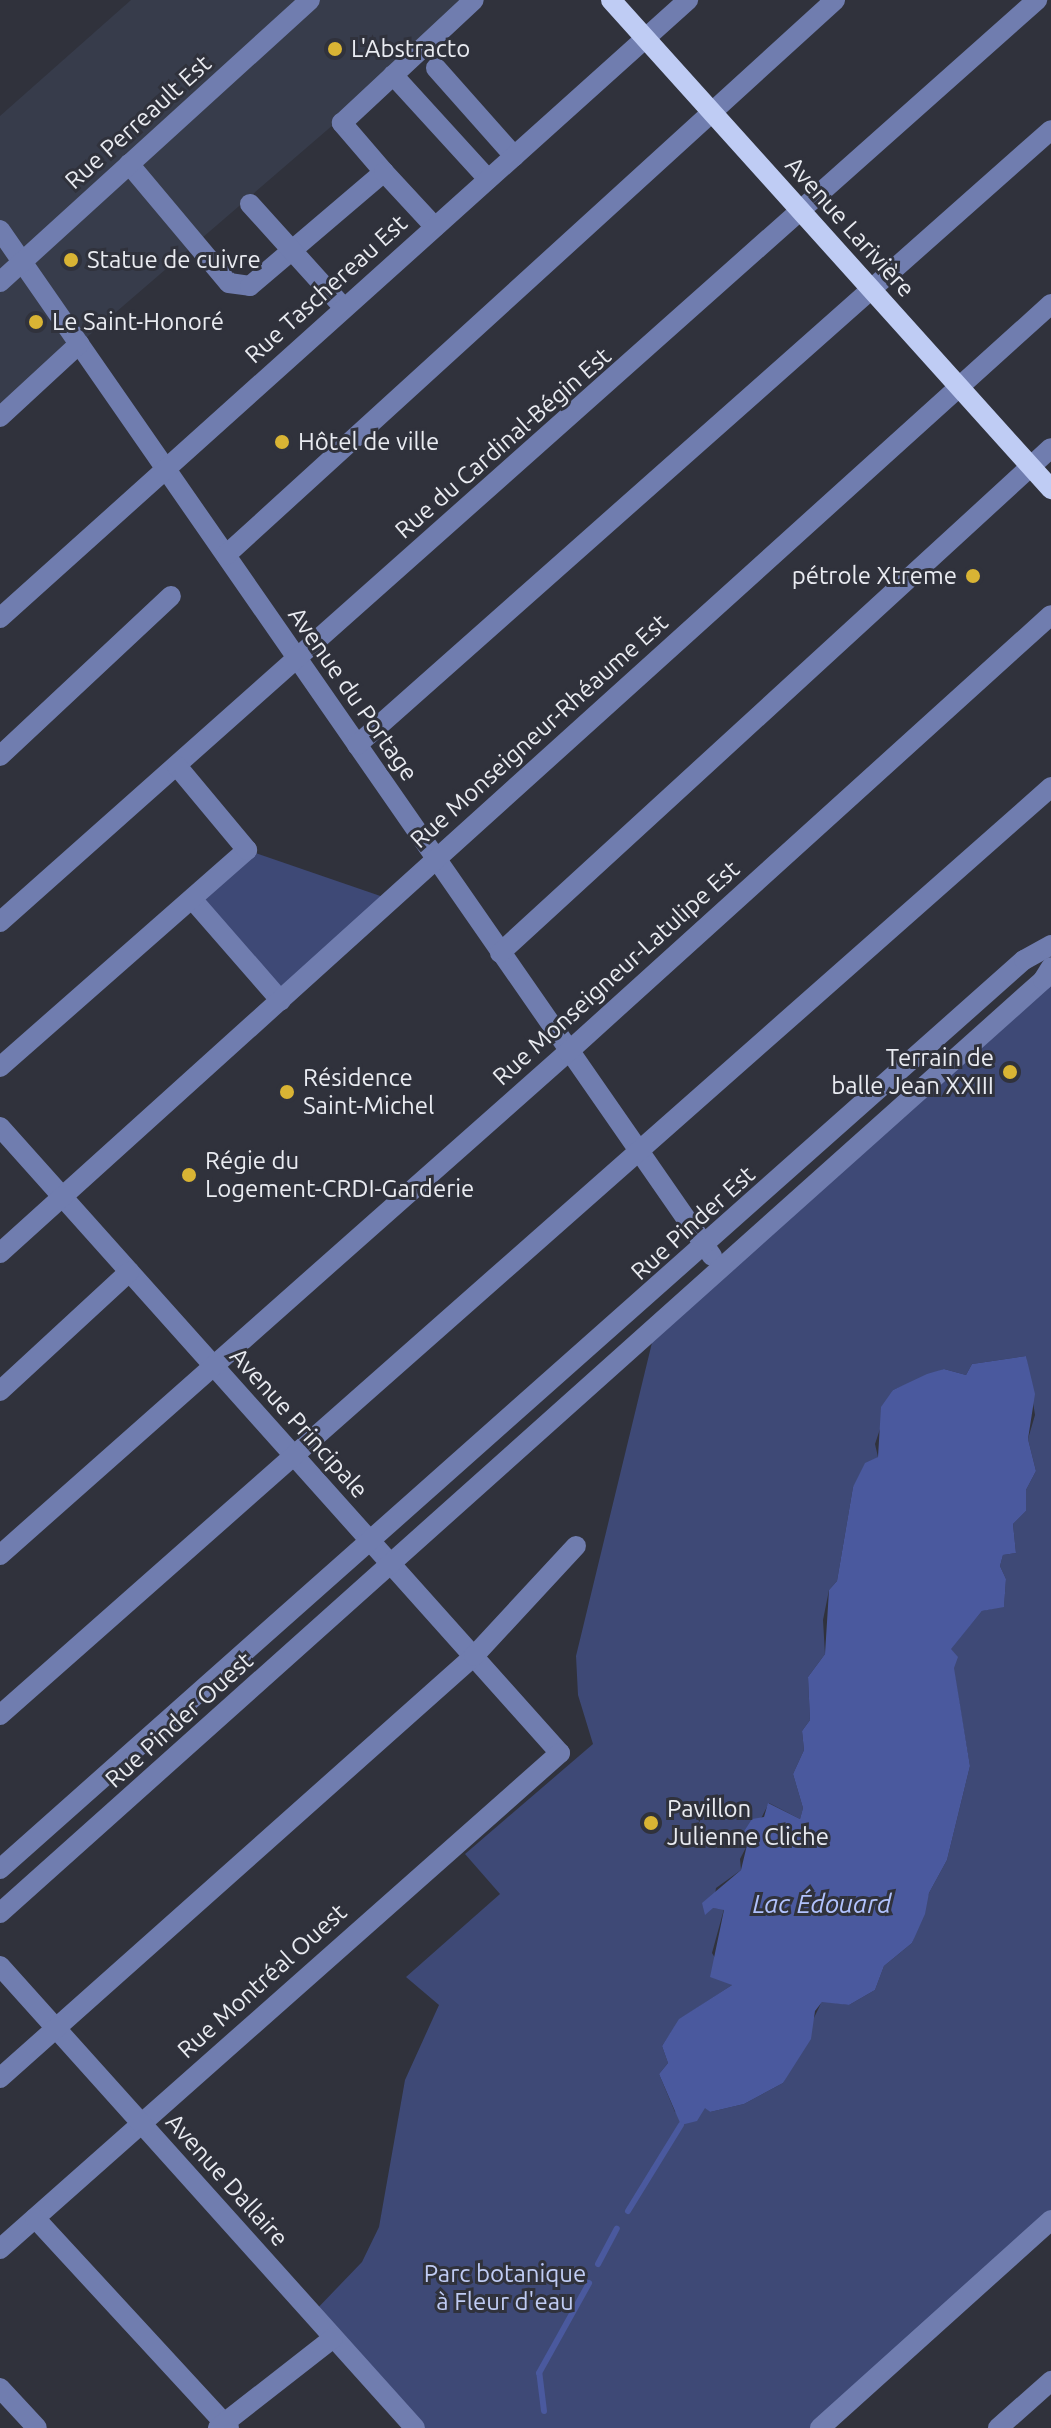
<!DOCTYPE html>
<meta charset="utf-8">
<style>
body{margin:0}
#map{position:relative;width:1051px;height:2428px;overflow:hidden;background:#30323c;font-family:Ubuntu,sans-serif}
div>[style]{position:absolute}
[style*='--x']{left:calc(var(--x)*1px);top:calc(var(--y)*1px);width:calc(var(--w)*1px);rotate:calc(var(--a)*1deg)}
.built>*{inset:0;background:#373c4b}
.green>*{inset:0;background:#3e4976}
.water>*{inset:0;background:#4a599e}
.stream>*{height:6px;margin:-3px;padding:0 3px;transform-origin:3px;border-radius:3px;background:#4a599e}
.minor>*{height:20px;margin:-10px;padding:0 10px;transform-origin:10px;border-radius:10px;background:#707daf}
.major>*{height:20px;margin:-10px;padding:0 10px;transform-origin:10px;border-radius:10px;background:#bfccf4}
.dots>*{width:22px;height:22px;translate:-50% -50%;box-sizing:border-box;border:4px solid #30323c;border-radius:50%}
span{translate:-50% -50%;white-space:nowrap;text-align:center;line-height:1.15;-webkit-text-stroke:6px #30323c;paint-order:stroke}
.poi-label{font-size:24px;color:#e9ebf1}
.left{translate:0 -50%;text-align:left}
.right{translate:-100% -50%;text-align:right}
.street-label{font-size:24px;color:#e9ebf1}
.park-label{font-size:24px;color:#c0ccf4}
.water-label{font-size:26px;color:#b1c2fd;font-style:italic}
</style>
<div id="map">
<div class="built">
<div style="clip-path:polygon(131px 0,478px 0,79px 344px,0 419px,0 116px)"></div>
</div>
<div class="green">
<div style="clip-path:polygon(247px 850px,392px 900px,281px 1001px,192px 899px)"></div>
<div style="clip-path:polygon(evenodd,1051px 967px,1051px 2220px,820px 2428px,415px 2428px,312px 2314px,362px 2262px,379px 2227px,405px 2080px,439px 2005px,406px 1977px,500px 1894px,465px 1854px,593px 1744px,578px 1695px,576px 1656px,657px 1322px,1051px 967px,1026px 1356px,1035px 1415px,1028px 1439px,1036px 1471px,1026px 1490px,1026px 1511px,1013px 1524px,1016px 1553px,1003px 1555px,1000px 1566px,1006px 1579px,1004px 1606px,982px 1611px,950px 1649px,970px 1766px,947px 1860px,929px 1893px,912px 1943px,884px 1966px,875px 1990px,849px 2005px,822px 2001px,783px 2083px,744px 2104px,710px 2112px,705px 2107px,699px 2114px,675px 2112px,659px 2074px,668px 2063px,662px 2046px,680px 2019px,732px 1985px,712px 1953px,724px 1909px,713px 1908px,716px 1888px,741px 1870px,740px 1859px,769px 1803px,800px 1819px,803px 1808px,793px 1774px,804px 1750px,802px 1731px,810px 1720px,808px 1677px,825px 1654px,823px 1620px,829px 1590px,837px 1581px,853px 1487px,878px 1457px,875px 1444px,893px 1390px,944px 1369px,966px 1375px,972px 1364px,1026px 1356px)"></div>
</div>
<div class="water">
<div style="clip-path:polygon(1026px 1356px,1035px 1394px,1028px 1439px,1036px 1471px,1026px 1490px,1026px 1511px,1013px 1524px,1016px 1553px,1003px 1555px,1000px 1566px,1006px 1579px,1004px 1607px,982px 1611px,951px 1649px,958px 1657px,954px 1668px,970px 1766px,947px 1860px,929px 1893px,925px 1914px,912px 1943px,884px 1966px,875px 1990px,849px 2005px,822px 2002px,815px 2011px,811px 2039px,783px 2083px,744px 2104px,710px 2112px,705px 2108px,697px 2121px,681px 2125px,659px 2074px,668px 2063px,662px 2046px,679px 2019px,732px 1985px,710px 1977px,724px 1910px,713px 1908px,705px 1915px,702px 1903px,741px 1870px,747px 1845px,743px 1833px,752px 1819px,764px 1817px,768px 1803px,800px 1819px,803px 1808px,793px 1774px,804px 1750px,802px 1731px,810px 1720px,808px 1677px,825px 1654px,829px 1590px,837px 1581px,853px 1487px,865px 1463px,878px 1457px,881px 1407px,893px 1390px,927px 1374px,944px 1369px,966px 1375px,972px 1364px)"></div>
</div>
<div class="stream">
<div style="--x:628;--y:2211;--w:101;--a:-58.4"></div>
<div style="--x:598;--y:2264;--w:40;--a:-62"></div>
<div style="--x:544;--y:2411;--w:38;--a:-97"></div>
<div style="--x:539;--y:2373;--w:103;--a:-60.9"></div>
</div>
<div class="minor">
<div style="--x:436;--y:68;--w:118;--a:48.4"></div>
<div style="--x:393;--y:75;--w:141;--a:47.6"></div>
<div style="--x:129;--y:164;--w:155;--a:50"></div>
<div style="--x:229;--y:283;--w:21;--a:8"></div>
<div style="--x:250;--y:286;--w:176;--a:-40.4"></div>
<div style="--x:384;--y:172;--w:65;--a:-130.6"></div>
<div style="--x:342;--y:123;--w:180;--a:-43"></div>
<div style="--x:384;--y:172;--w:75;--a:47.2"></div>
<div style="--x:250;--y:204;--w:140;--a:47.9"></div>
<div style="--x:0;--y:230;--w:1249;--a:55.24"></div>
<div style="--x:0;--y:282;--w:419;--a:-42.3"></div>
<div style="--x:0;--y:417;--w:108;--a:-42.7"></div>
<div style="--x:226;--y:555;--w:824;--a:-42.34"></div>
<div style="--x:0;--y:618;--w:925;--a:-41.93"></div>
<div style="--x:357;--y:745;--w:927;--a:-41.55"></div>
<div style="--x:0;--y:756;--w:234;--a:-43.1"></div>
<div style="--x:192;--y:899;--w:135;--a:48.9"></div>
<div style="--x:0;--y:922;--w:1388;--a:-41.64"></div>
<div style="--x:500;--y:953;--w:747;--a:-42.51"></div>
<div style="--x:0;--y:1067;--w:329;--a:-41.3"></div>
<div style="--x:247;--y:850;--w:109;--a:-129.8"></div>
<div style="--x:0;--y:1127;--w:840;--a:48.19"></div>
<div style="--x:560;--y:1753;--w:748;--a:138.47"></div>
<div style="--x:0;--y:1253;--w:1416;--a:-42.08"></div>
<div style="--x:0;--y:1391;--w:176;--a:-42.7"></div>
<div style="--x:0;--y:1555;--w:759;--a:-41.53"></div>
<div style="--x:568;--y:1052;--w:651;--a:-42.14"></div>
<div style="--x:0;--y:1715;--w:1402;--a:-41.44"></div>
<div style="--x:0;--y:1869;--w:1369;--a:-41.6"></div>
<div style="--x:1024;--y:960;--w:31;--a:-29"></div>
<div style="--x:0;--y:1913;--w:1399;--a:-41.81"></div>
<div style="--x:1043;--y:980;--w:15;--a:-58"></div>
<div style="--x:0;--y:1966;--w:621;--a:48.07"></div>
<div style="--x:0;--y:2078;--w:635;--a:-41.68"></div>
<div style="--x:474;--y:1656;--w:150;--a:-47.2"></div>
<div style="--x:35;--y:2218;--w:286;--a:47.3"></div>
<div style="--x:0;--y:2388;--w:54;--a:47.2"></div>
<div style="--x:218;--y:2428;--w:146;--a:-38"></div>
<div style="--x:820;--y:2428;--w:311;--a:-42"></div>
<div style="--x:998;--y:2428;--w:71;--a:-41.6"></div>
</div>
<div class="major">
<div style="--x:611;--y:0;--w:658;--a:48.02"></div>
</div>
<div class="dots">
<div style="left:335px;top:49px;background:#d9b434"></div>
<div style="left:71px;top:260px;background:#d9b434"></div>
<div style="left:36px;top:322px;background:#d9b434"></div>
<div style="left:282px;top:442px;background:#d9b434"></div>
<div style="left:973px;top:576px;background:#d9b434"></div>
<div style="left:1010px;top:1072px;background:#d9b434"></div>
<div style="left:287px;top:1092px;background:#d9b434"></div>
<div style="left:189px;top:1175px;background:#d9b434"></div>
<div style="left:651px;top:1823px;background:#d9b434"></div>
</div>
<div class="poi-label">
<span class="left" style="left:351px;top:49px">L'Abstracto</span>
<span class="left" style="left:87px;top:260px">Statue de cuivre</span>
<span class="left" style="left:52px;top:322px">Le Saint-Honoré</span>
<span class="left" style="left:298px;top:442px">Hôtel de ville</span>
<span class="right" style="left:957px;top:576px">pétrole Xtreme</span>
<span class="right" style="left:994px;top:1072px">Terrain de<br>balle Jean XXIII</span>
<span class="left" style="left:303px;top:1092px">Résidence<br>Saint-Michel</span>
<span class="left" style="left:205px;top:1175px">Régie du<br>Logement-CRDI-Garderie</span>
<span class="left" style="left:667px;top:1823px">Pavillon<br>Julienne Cliche</span>
</div>
<div class="street-label">
<span style="left:138px;top:122px;rotate:-42deg">Rue Perreault Est</span>
<span style="left:850px;top:227px;rotate:48deg">Avenue Larivière</span>
<span style="left:326px;top:289px;rotate:-42deg">Rue Taschereau Est</span>
<span style="left:503px;top:443px;rotate:-41deg">Rue du Cardinal-Bégin Est</span>
<span style="left:353px;top:694px;rotate:55deg">Avenue du Portage</span>
<span style="left:539px;top:731px;rotate:-42deg">Rue Monseigneur-Rhéaume Est</span>
<span style="left:616px;top:973px;rotate:-42deg">Rue Monseigneur-Latulipe Est</span>
<span style="left:693px;top:1223px;rotate:-42deg">Rue Pinder Est</span>
<span style="left:299px;top:1423px;rotate:48deg">Avenue Principale</span>
<span style="left:179px;top:1720px;rotate:-42deg">Rue Pinder Ouest</span>
<span style="left:262px;top:1981px;rotate:-42deg">Rue Montréal Ouest</span>
<span style="left:227px;top:2180px;rotate:48deg">Avenue Dallaire</span>
</div>
<div class="park-label">
<span style="left:505px;top:2288px">Parc botanique<br>à Fleur d'eau</span>
</div>
<div class="water-label">
<span style="left:822px;top:1904px">Lac Édouard</span>
</div>
</div>
